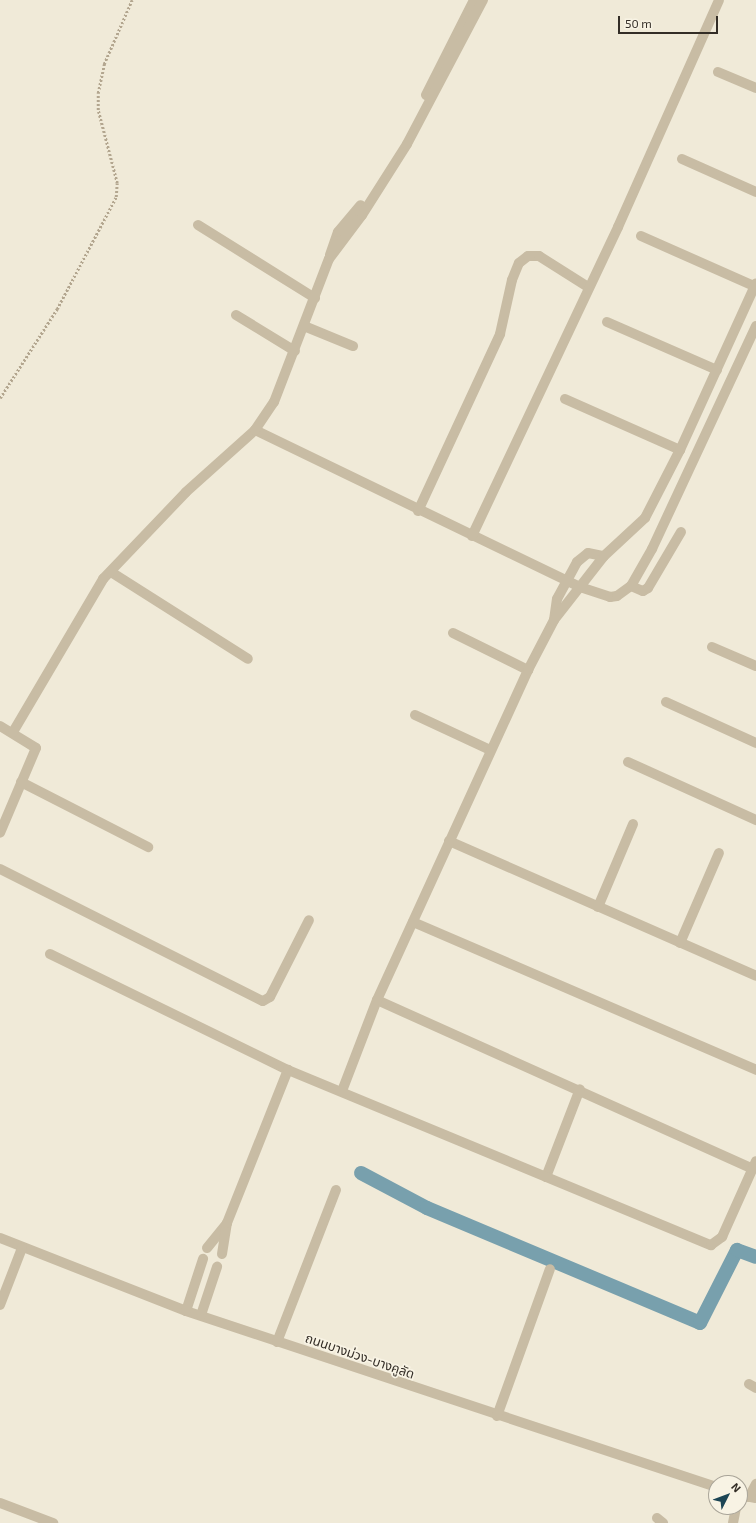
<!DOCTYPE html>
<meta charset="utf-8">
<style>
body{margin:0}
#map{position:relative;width:756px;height:1523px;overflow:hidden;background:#f0ead8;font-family:"Exo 2","Noto Sans Thai",sans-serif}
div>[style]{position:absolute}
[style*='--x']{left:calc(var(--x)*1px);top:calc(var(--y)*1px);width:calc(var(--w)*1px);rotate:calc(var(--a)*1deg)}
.canal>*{height:14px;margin:-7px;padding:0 7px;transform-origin:7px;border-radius:7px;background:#78a0ad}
.path>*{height:2.5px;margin-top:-1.25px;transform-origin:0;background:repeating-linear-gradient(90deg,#b3a68f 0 2px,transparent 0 4px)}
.minor>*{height:10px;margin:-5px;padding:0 5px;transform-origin:5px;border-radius:5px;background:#c8bca4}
span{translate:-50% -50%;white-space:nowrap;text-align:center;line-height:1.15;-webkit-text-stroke:3.5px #f8f3e4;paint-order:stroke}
.street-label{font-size:13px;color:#332d26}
.north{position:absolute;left:708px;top:1475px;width:40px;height:40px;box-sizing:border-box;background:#f8f3e4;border:1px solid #a9a498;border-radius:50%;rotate:48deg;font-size:11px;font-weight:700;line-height:16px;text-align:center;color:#332d26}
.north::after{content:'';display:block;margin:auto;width:14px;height:18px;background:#1c4554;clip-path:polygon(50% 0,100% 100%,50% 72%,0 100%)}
.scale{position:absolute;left:618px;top:16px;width:100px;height:18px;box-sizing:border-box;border:2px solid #332d26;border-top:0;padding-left:5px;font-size:12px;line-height:14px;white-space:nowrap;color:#332d26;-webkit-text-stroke:3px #f8f3e4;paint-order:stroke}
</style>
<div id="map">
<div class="canal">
<div style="--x:361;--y:1173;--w:75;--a:27.9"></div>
<div style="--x:427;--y:1208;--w:296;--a:22.8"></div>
<div style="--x:700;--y:1323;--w:82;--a:-63.1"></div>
<div style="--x:737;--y:1250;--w:20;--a:20"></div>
</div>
<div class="path">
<div style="--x:0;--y:398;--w:106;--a:-57.4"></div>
<div style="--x:57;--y:309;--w:127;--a:-62.2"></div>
<div style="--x:116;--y:197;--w:14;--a:-86"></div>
<div style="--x:117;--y:183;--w:75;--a:-104.6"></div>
<div style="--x:98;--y:110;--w:17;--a:-90"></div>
<div style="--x:98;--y:93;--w:30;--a:-78"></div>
<div style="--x:104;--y:64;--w:70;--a:-66.4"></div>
</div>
<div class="minor">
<div style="--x:718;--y:72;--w:41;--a:22.8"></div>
<div style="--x:426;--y:95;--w:106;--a:-63.2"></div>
<div style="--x:682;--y:159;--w:81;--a:24"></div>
<div style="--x:198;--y:225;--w:138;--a:32"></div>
<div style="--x:641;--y:236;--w:124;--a:23.9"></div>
<div style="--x:330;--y:255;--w:24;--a:-71"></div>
<div style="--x:338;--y:232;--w:35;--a:-50"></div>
<div style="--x:236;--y:315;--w:69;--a:31.4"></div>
<div style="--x:607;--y:322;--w:120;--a:23.6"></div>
<div style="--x:304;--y:326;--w:53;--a:22.2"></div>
<div style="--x:565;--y:399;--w:126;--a:23.9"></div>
<div style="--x:255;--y:430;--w:361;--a:25.8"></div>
<div style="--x:580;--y:587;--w:32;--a:18"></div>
<div style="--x:610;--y:597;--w:7;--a:-8"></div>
<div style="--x:617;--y:596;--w:17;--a:-36"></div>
<div style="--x:631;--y:586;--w:43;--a:-60.4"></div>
<div style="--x:652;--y:549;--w:246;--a:-65"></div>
<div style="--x:418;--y:511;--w:195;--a:-65.1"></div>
<div style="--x:500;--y:334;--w:55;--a:-77.5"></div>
<div style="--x:512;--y:280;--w:18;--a:-68"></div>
<div style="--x:519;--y:263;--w:11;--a:-38"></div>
<div style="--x:528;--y:256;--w:11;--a:0"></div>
<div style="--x:539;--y:256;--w:58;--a:32.3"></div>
<div style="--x:472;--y:536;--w:342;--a:-64.7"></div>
<div style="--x:618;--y:227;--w:248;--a:-66"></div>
<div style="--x:111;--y:572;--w:162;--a:32.4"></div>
<div style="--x:631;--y:586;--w:13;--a:23"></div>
<div style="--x:643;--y:591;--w:6;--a:-31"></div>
<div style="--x:648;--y:588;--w:65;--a:-59.5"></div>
<div style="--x:554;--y:620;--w:21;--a:-82"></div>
<div style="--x:557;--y:599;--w:42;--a:-61.6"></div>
<div style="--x:577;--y:562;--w:14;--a:-39"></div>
<div style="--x:588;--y:553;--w:16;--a:11"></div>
<div style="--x:453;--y:633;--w:84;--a:26.3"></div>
<div style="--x:712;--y:647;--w:48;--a:23.4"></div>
<div style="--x:666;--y:702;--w:99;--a:24.5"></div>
<div style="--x:415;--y:715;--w:83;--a:25"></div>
<div style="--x:0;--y:726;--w:42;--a:31.4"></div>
<div style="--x:36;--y:748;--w:92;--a:113"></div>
<div style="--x:13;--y:732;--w:178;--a:-59.5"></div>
<div style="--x:103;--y:579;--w:120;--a:-46.3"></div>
<div style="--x:186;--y:492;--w:93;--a:-41.9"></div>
<div style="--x:255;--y:430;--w:34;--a:-56"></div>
<div style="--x:274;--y:402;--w:153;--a:-69"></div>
<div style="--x:329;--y:259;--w:55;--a:-53.1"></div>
<div style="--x:362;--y:215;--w:84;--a:-57.6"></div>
<div style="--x:407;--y:144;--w:163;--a:-62.2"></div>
<div style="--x:628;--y:762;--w:141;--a:24.4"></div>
<div style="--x:21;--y:782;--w:143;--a:27.1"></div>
<div style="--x:449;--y:841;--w:335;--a:23.7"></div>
<div style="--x:0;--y:869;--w:294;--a:26.7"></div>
<div style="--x:263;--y:1001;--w:8;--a:-30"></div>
<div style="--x:270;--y:997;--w:86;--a:-63.1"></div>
<div style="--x:598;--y:907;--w:90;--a:-67.1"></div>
<div style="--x:413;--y:922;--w:374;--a:23.3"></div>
<div style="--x:680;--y:943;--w:98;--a:-66.6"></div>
<div style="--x:50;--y:954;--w:265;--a:26"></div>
<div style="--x:377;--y:1000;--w:412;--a:24.2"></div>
<div style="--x:342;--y:1091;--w:97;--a:-69"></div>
<div style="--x:377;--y:1000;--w:363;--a:-65.4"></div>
<div style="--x:528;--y:670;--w:56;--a:-62.5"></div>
<div style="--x:554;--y:620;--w:81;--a:-52"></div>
<div style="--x:604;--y:556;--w:56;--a:-42.8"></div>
<div style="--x:645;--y:518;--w:76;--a:-62.8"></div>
<div style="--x:680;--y:450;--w:183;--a:-65.5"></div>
<div style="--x:546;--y:1177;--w:94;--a:-68.9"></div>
<div style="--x:0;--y:1238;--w:200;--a:21.4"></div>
<div style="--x:186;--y:1311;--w:558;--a:18.37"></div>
<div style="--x:207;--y:1248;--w:32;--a:-51"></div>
<div style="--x:222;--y:1254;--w:31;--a:-81"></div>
<div style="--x:227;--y:1223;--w:165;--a:-68.3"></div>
<div style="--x:288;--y:1070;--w:458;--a:22.5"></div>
<div style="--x:711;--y:1245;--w:14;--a:-36"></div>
<div style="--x:722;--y:1237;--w:83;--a:-65.9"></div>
<div style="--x:0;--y:1305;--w:61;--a:-68.9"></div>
<div style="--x:186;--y:1311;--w:55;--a:-71.9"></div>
<div style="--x:201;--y:1315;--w:51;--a:-71.6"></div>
<div style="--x:277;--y:1342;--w:163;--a:-68.8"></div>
<div style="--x:749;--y:1384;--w:8;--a:30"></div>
<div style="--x:497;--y:1416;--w:156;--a:-70.2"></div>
<div style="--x:740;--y:1495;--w:16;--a:11"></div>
<div style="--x:749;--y:1497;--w:15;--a:-62"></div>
<div style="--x:0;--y:1503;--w:57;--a:20.7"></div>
<div style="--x:657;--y:1518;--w:8;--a:40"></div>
<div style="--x:733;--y:1523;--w:16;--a:-79"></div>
</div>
<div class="street-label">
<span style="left:360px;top:1356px;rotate:19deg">ถนนบางม่วง-บางคูลัด</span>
</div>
<div class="north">N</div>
<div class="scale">50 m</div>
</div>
